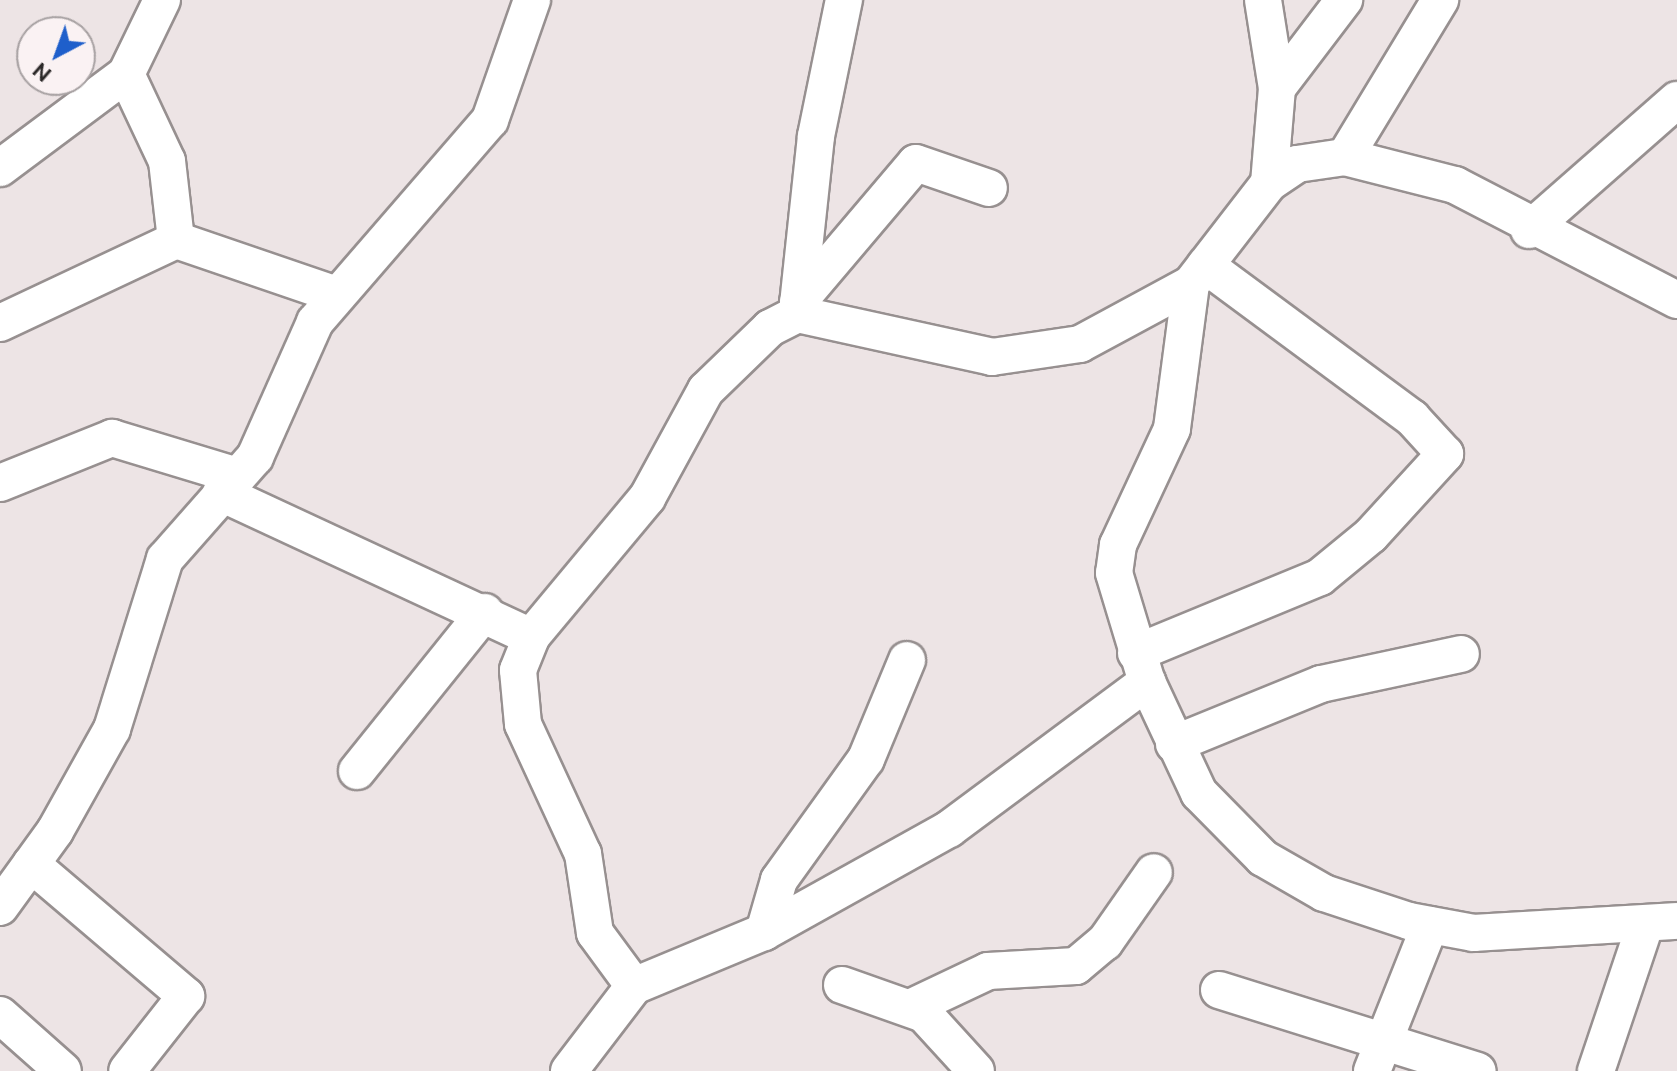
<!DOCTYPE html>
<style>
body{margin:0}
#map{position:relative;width:1677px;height:1071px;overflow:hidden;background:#ede4e5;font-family:Ubuntu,sans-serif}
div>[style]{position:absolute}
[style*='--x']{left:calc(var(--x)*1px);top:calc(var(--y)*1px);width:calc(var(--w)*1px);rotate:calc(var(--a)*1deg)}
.roads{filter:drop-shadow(2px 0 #979090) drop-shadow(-2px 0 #979090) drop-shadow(0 2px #979090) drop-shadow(0 -2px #979090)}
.street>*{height:36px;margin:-18px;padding:0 18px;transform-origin:18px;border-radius:18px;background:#fff}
span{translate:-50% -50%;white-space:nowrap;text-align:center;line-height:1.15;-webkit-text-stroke:7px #faf2f3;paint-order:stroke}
.north{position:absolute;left:16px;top:16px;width:80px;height:80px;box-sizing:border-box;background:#faf2f3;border:2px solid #a7a1a2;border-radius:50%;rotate:221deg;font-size:22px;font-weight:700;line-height:32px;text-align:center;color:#2b2828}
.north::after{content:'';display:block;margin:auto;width:28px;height:36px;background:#1e5fcb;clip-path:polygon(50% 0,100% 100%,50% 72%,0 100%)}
</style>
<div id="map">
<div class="roads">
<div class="street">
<div style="--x:162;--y:0;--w:82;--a:115.9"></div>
<div style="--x:126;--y:74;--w:96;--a:64.8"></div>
<div style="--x:167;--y:161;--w:80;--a:83.5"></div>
<div style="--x:1263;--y:0;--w:89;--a:81"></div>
<div style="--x:1277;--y:88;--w:95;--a:94.8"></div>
<div style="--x:1277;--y:88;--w:111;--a:-52.7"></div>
<div style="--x:1345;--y:157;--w:184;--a:-58.8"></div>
<div style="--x:0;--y:168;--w:157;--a:-36.7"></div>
<div style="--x:1529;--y:230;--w:197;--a:-41.3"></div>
<div style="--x:1191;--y:284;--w:146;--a:97.5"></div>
<div style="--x:1172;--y:429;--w:128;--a:115"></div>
<div style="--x:1118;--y:545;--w:28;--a:98"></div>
<div style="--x:1114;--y:573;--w:114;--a:73.2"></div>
<div style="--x:1147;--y:682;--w:123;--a:64.9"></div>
<div style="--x:1199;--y:793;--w:91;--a:45.4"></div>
<div style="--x:1263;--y:858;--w:70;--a:29.8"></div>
<div style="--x:1324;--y:893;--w:89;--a:18.2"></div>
<div style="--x:1409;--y:921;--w:66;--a:10.5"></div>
<div style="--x:1474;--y:933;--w:203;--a:-3.4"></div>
<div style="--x:798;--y:302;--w:182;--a:-49.7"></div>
<div style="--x:916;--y:163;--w:77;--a:18.9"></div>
<div style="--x:797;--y:314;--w:179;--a:-83.9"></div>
<div style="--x:816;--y:136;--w:139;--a:-78.4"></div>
<div style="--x:0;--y:323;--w:195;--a:-25.2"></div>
<div style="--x:176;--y:240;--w:170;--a:18.9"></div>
<div style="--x:0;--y:483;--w:121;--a:-21.9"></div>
<div style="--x:112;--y:438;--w:131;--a:16.9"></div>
<div style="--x:221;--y:493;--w:342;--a:24.9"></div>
<div style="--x:1136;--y:653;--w:199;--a:-22.4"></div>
<div style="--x:1320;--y:577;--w:66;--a:-39.5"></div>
<div style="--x:1371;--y:535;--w:110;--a:-47.6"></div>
<div style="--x:1445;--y:454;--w:49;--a:-132.5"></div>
<div style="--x:1412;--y:418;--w:257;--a:-143.5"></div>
<div style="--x:1174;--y:744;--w:159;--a:-22.2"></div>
<div style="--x:1321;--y:684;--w:143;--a:-12.1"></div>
<div style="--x:357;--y:771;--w:204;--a:-51.2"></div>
<div style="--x:31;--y:864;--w:204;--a:40.4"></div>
<div style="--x:186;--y:996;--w:95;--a:128.2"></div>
<div style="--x:0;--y:907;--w:94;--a:-54.1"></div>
<div style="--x:55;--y:831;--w:117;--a:-60.8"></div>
<div style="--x:112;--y:729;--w:178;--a:-72.7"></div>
<div style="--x:165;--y:559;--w:136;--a:-48.6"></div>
<div style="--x:255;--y:457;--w:148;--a:-66"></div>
<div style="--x:315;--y:322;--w:267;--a:-49.1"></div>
<div style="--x:490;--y:120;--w:127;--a:-70.7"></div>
<div style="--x:764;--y:932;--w:54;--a:-73.9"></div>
<div style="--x:779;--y:880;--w:149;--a:-54.3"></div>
<div style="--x:866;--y:759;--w:107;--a:-67.5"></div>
<div style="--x:842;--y:985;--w:87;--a:19.5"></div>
<div style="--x:924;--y:1014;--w:77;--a:47.6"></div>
<div style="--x:634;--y:986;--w:141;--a:-22.6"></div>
<div style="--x:764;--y:932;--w:212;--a:-29.1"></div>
<div style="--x:949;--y:829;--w:247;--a:-36.6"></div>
<div style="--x:1219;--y:990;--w:271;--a:17.4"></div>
<div style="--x:912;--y:1007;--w:84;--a:-25.3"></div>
<div style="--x:988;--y:971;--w:88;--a:-3.3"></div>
<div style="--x:1076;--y:966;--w:38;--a:-40"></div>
<div style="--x:1105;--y:942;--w:85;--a:-55"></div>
<div style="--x:0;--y:1015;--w:84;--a:41.6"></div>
<div style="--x:569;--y:1071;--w:107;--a:-52.6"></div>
<div style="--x:634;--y:986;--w:66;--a:-126.3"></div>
<div style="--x:595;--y:933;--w:80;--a:-98.6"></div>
<div style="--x:583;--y:854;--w:143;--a:-114.8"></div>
<div style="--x:523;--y:724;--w:54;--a:-95.3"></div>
<div style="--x:518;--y:670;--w:35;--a:-68"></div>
<div style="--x:531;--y:637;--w:181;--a:-50.2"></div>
<div style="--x:647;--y:498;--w:123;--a:-61.4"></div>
<div style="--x:706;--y:390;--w:89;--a:-44.1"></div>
<div style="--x:770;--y:328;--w:30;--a:-27"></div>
<div style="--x:797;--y:314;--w:200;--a:12.4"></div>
<div style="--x:992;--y:357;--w:89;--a:-8.4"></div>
<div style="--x:1080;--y:344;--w:126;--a:-28.4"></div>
<div style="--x:1191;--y:284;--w:128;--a:-52.3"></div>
<div style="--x:1269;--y:183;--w:34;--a:-34"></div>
<div style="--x:1297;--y:164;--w:49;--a:-8.3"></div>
<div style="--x:1345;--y:157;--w:114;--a:14.3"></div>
<div style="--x:1455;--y:185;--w:250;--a:27.4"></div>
<div style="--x:1372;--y:1071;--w:157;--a:-68.3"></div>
<div style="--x:1596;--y:1071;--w:151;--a:-71.4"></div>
</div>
</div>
<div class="north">N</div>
</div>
